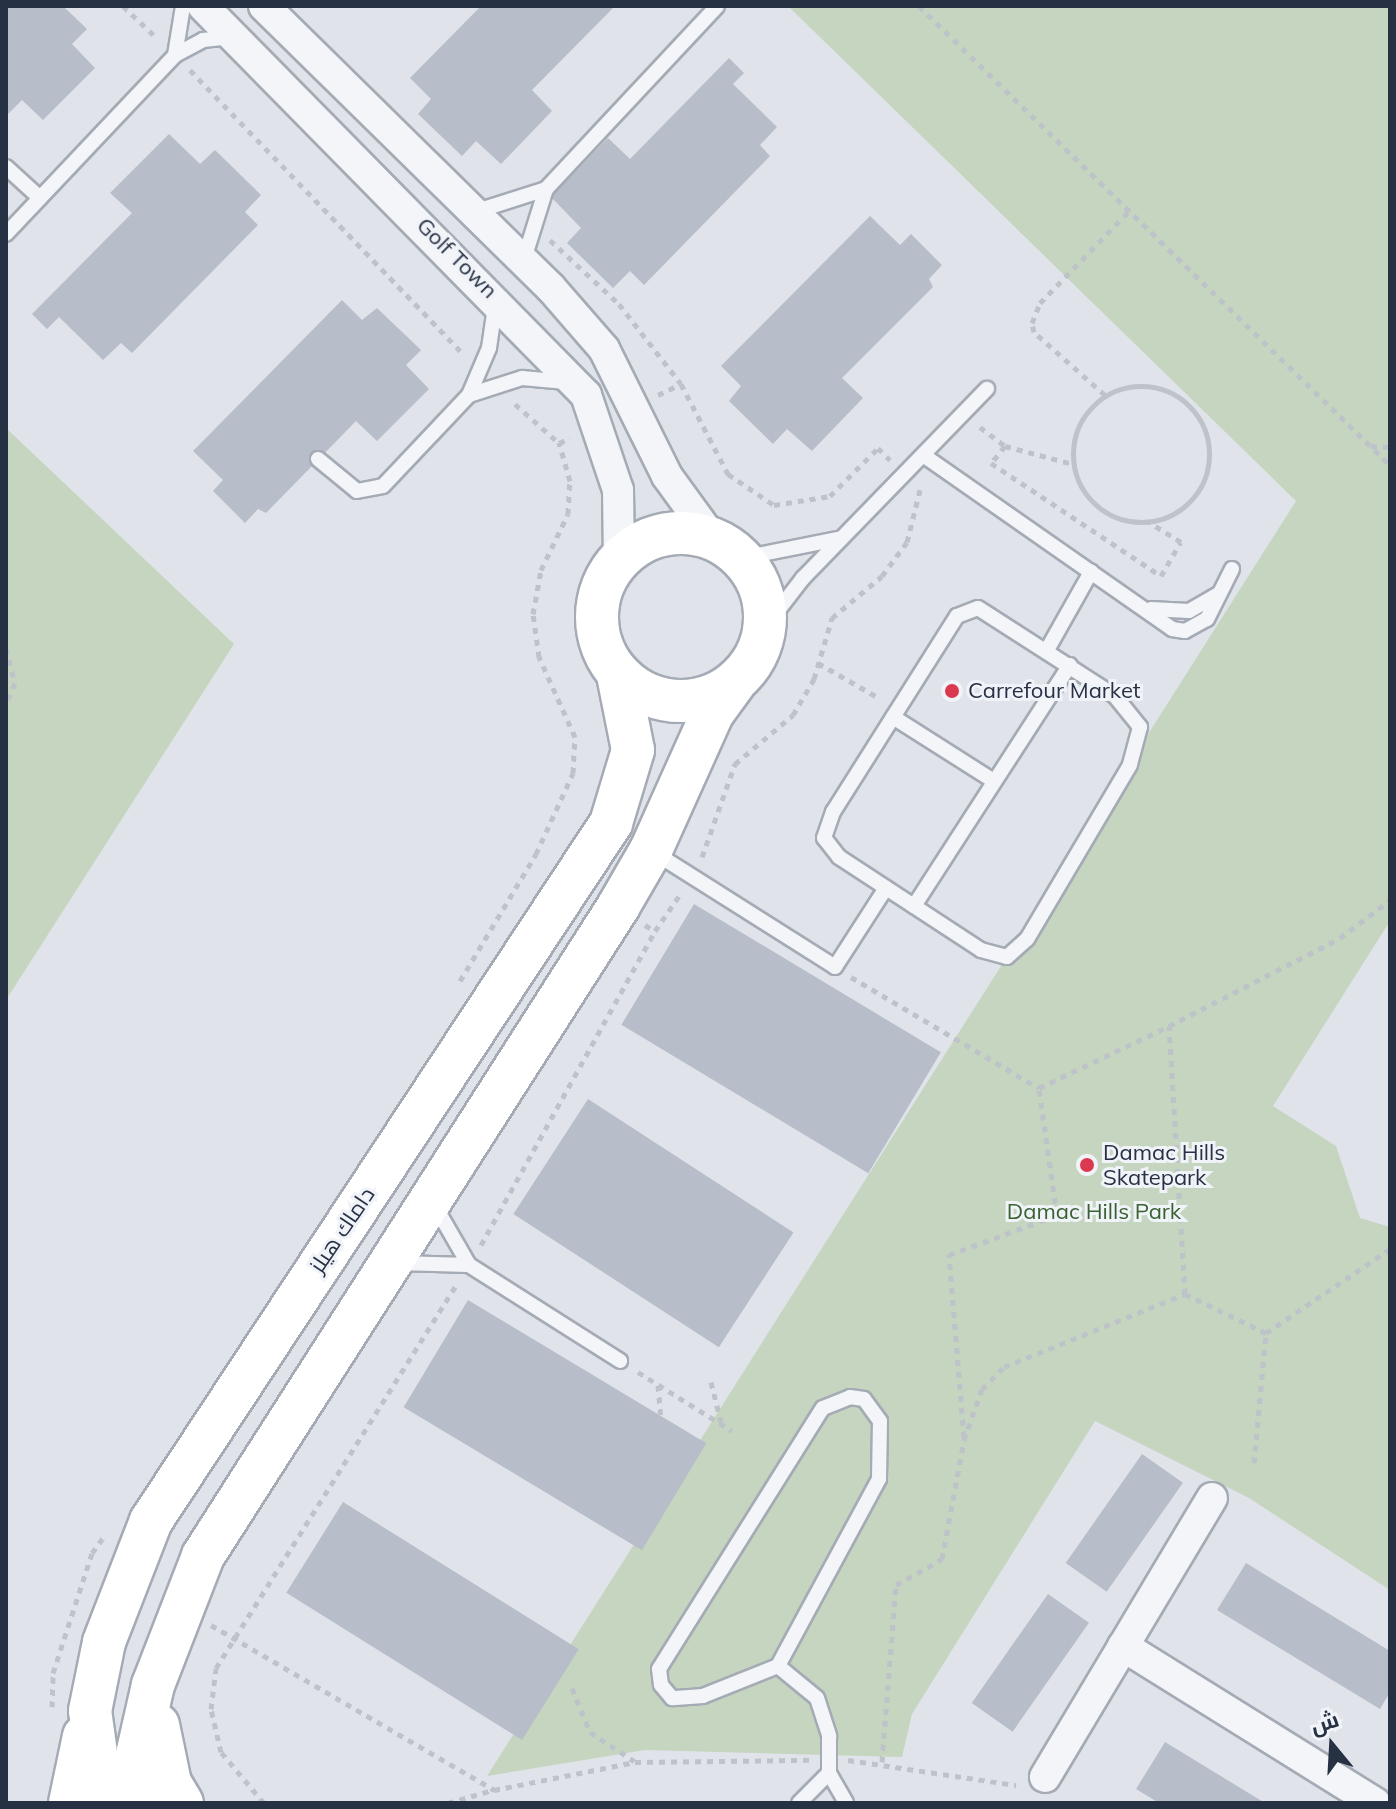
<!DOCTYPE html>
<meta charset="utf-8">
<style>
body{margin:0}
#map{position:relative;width:1396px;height:1809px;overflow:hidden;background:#e0e4ea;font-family:Mulish,Cairo,sans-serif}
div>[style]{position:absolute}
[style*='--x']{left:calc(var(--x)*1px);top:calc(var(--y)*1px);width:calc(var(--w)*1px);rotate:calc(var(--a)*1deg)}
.green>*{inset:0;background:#c5d5c0}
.building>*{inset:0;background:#b7bdc9;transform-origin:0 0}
.path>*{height:5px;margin-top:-2.5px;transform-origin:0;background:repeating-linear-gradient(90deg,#bec2c9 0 6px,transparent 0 12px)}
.path>.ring{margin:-2.5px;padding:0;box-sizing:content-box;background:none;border:5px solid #bec2c9;border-radius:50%}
.roads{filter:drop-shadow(2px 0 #a5abb5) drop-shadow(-2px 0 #a5abb5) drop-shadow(0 2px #a5abb5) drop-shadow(0 -2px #a5abb5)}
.lane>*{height:14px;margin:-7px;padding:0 7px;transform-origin:7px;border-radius:7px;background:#f3f5f8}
.street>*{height:30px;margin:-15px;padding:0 15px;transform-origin:15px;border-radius:15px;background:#f3f5f8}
.secondary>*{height:42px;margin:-21px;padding:0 21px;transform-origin:21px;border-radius:21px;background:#fff}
.secondary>.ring{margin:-21px;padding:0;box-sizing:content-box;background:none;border:42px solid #fff;border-radius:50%}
.dots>*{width:22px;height:22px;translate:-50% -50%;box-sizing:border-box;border:4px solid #f0f3f8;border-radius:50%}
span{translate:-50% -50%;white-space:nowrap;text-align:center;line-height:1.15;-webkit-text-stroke:6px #f0f3f8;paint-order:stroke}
.street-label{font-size:22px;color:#273144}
.poi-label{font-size:22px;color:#273144}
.left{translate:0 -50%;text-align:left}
.park-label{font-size:22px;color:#3b6133}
.frame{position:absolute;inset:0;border:8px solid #273144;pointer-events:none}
.north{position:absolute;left:1292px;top:1705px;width:80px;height:80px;-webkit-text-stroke:6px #f0f3f8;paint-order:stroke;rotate:342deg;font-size:22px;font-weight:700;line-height:32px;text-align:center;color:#273144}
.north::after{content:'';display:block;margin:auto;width:28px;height:36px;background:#273144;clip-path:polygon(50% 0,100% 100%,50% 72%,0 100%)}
</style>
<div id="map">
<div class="green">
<div style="clip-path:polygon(788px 6px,1390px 6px,1390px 921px,1273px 1106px,1336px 1146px,1360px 1218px,1390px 1227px,1390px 1590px,1249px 1498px,1095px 1421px,912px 1714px,902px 1757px,645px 1750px,487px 1776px,1296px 501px)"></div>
<div style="clip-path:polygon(6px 428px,234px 644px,6px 1000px)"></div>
</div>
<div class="building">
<div style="clip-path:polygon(6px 6px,63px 6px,87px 29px,72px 44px,95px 68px,43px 120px,22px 100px,6px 116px)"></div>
<div style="clip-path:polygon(481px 6px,615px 6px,532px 90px,552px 111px,501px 164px,476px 141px,462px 156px,418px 114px,431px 99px,410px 78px)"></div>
<div style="clip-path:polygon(729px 58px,744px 73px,733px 84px,777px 127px,760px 145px,770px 156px,644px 285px,630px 271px,613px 288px,567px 243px,581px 228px,551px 197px,608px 138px,630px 159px)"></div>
<div style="clip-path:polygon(169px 134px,200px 164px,215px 150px,261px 195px,245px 212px,258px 225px,132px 353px,121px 343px,103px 360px,59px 317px,47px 329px,32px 314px,132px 213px,110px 193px)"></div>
<div style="clip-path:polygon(870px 216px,900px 245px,911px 234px,942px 265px,929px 279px,933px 287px,842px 378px,863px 398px,812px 451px,787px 429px,773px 444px,729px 401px,741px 386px,721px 366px)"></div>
<div style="clip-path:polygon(342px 300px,362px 320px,377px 308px,421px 350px,406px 365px,429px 389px,377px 441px,356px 421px,266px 513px,258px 509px,245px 523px,213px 491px,223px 480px,193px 451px)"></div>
<div style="left:694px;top:904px;width:288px;height:141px;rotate:31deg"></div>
<div style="left:588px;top:1099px;width:245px;height:137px;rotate:33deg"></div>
<div style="left:468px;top:1300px;width:278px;height:125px;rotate:31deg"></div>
<div style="left:1142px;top:1454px;width:50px;height:133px;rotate:35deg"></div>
<div style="left:343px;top:1502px;width:278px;height:107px;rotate:32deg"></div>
<div style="clip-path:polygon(1246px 1563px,1390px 1651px,1390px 1692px,1380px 1709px,1217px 1610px)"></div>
<div style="left:1048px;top:1594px;width:50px;height:133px;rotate:35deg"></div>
<div style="clip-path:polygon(1165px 1742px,1265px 1803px,1159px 1803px,1136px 1789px)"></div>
</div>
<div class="path">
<div style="--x:123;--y:6;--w:47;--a:43.3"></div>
<div style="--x:919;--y:6;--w:658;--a:44.26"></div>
<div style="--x:190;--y:70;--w:394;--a:46.1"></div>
<div style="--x:550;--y:240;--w:94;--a:42.8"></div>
<div style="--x:619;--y:304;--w:101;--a:52.2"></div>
<div class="ring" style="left:1073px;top:386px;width:131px;height:131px"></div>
<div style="--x:658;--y:395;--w:25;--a:-26"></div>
<div style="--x:681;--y:384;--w:102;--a:62.4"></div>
<div style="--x:728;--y:474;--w:55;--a:34"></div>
<div style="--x:774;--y:505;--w:57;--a:-9.1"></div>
<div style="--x:830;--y:496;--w:68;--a:-45"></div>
<div style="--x:878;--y:448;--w:17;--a:45"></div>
<div style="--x:1105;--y:395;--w:95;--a:-138.4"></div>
<div style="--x:1034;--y:332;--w:9;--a:-103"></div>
<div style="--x:1032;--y:323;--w:22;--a:-68"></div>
<div style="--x:1040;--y:303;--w:128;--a:-45.9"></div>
<div style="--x:515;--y:404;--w:59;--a:41.6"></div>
<div style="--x:980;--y:427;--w:31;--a:37"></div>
<div style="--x:1005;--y:446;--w:70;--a:14.8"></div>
<div style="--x:1005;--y:446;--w:22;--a:129"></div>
<div style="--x:991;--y:463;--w:204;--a:33.6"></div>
<div style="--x:1161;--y:576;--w:39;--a:-60"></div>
<div style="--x:1181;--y:542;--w:38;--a:-148"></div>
<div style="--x:1371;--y:446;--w:19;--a:3"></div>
<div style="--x:6;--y:648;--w:36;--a:76"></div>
<div style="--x:15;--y:683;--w:22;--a:114"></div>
<div style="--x:818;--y:663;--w:70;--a:29.8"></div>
<div style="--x:702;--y:857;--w:99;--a:-70.5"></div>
<div style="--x:735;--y:764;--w:76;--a:-40.2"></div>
<div style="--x:793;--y:715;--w:42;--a:-59.7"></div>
<div style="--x:814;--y:679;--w:64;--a:-73.6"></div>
<div style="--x:832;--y:618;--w:65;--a:-40"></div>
<div style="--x:882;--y:576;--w:42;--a:-53.7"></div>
<div style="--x:907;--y:542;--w:54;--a:-76"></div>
<div style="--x:645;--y:925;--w:12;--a:31"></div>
<div style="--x:655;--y:931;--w:46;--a:-55.6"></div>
<div style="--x:851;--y:977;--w:218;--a:30.6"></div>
<div style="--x:1039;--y:1088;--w:144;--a:-25.5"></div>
<div style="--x:460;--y:981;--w:148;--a:-59.1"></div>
<div style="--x:536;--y:854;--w:89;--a:-65.4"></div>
<div style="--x:573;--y:773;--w:36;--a:-87"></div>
<div style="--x:575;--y:737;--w:88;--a:-114.2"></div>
<div style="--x:539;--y:657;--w:43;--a:-97.9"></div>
<div style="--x:533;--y:614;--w:45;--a:-79.7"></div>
<div style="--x:541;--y:570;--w:62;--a:-64.3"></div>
<div style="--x:568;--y:514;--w:33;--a:-87"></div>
<div style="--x:570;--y:481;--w:40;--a:-106"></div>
<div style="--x:559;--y:443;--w:12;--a:-24"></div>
<div style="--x:481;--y:1245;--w:359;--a:-61"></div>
<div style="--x:1185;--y:1294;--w:90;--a:25.7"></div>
<div style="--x:638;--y:1372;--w:111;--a:32.1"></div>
<div style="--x:711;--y:1382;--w:41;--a:76"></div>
<div style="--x:658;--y:1385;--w:33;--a:85"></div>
<div style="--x:964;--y:1437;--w:183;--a:-94.7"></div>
<div style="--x:949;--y:1255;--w:115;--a:-20.3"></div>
<div style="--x:1057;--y:1215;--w:128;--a:-98.1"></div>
<div style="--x:1254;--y:1463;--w:131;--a:-84.7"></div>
<div style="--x:1266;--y:1333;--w:150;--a:-34.1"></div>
<div style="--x:211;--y:1625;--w:328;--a:30.2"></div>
<div style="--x:494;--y:1790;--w:144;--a:-11.2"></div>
<div style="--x:635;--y:1762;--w:175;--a:-0.7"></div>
<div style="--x:572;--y:1688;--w:48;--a:67.8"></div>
<div style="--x:590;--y:1732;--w:53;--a:33.4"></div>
<div style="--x:52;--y:1707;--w:34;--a:-88"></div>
<div style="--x:53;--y:1673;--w:126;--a:-72"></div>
<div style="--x:92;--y:1553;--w:22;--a:-54"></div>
<div style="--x:848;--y:1760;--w:170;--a:8.5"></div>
<div style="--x:882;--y:1762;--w:178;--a:-85.5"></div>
<div style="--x:896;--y:1585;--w:53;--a:-29.5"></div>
<div style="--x:942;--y:1559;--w:121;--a:-79.5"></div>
<div style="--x:964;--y:1440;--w:54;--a:-70.6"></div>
<div style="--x:982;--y:1389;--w:31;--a:-45"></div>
<div style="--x:1004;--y:1367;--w:195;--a:-22"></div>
<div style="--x:1185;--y:1294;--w:268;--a:-93.4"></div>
<div style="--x:1169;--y:1026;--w:192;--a:-27.2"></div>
<div style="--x:1340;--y:938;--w:63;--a:-37.2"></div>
<div style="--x:264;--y:1803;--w:67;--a:-130.1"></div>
<div style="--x:221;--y:1752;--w:44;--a:-103.1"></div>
<div style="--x:211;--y:1709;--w:41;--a:-83"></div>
<div style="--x:216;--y:1668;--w:450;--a:-57.9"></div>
<div style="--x:448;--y:1803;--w:47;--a:-16.1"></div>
</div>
<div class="roads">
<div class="lane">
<div style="--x:175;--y:55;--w:50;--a:-80.7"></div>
<div style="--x:6;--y:167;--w:46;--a:42.4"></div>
<div style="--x:474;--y:212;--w:76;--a:-17.7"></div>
<div style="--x:6;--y:234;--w:246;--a:-46.6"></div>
<div style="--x:175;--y:55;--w:32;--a:-28"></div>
<div style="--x:203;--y:40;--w:29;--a:-6"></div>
<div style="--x:524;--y:259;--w:73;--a:-72.6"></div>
<div style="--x:546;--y:189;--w:250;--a:-46.9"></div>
<div style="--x:469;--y:395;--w:56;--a:-17.8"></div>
<div style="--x:522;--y:378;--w:44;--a:5.2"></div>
<div style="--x:923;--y:455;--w:304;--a:34.9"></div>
<div style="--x:1172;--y:629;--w:13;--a:9"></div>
<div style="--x:1185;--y:631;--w:25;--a:-29"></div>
<div style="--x:1207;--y:619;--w:56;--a:-63.4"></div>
<div style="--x:318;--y:459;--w:50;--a:39.4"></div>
<div style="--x:357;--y:491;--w:26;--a:-11"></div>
<div style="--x:383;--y:486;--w:125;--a:-46.6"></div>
<div style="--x:469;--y:395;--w:51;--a:-66.9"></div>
<div style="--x:489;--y:348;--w:41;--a:-81.7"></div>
<div style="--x:742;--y:558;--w:98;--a:-11.2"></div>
<div style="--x:978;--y:608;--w:163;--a:32.7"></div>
<div style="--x:1115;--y:696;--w:40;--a:51"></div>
<div style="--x:1140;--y:727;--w:39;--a:105"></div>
<div style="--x:1130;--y:765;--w:202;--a:120.6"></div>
<div style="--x:1027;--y:939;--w:27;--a:138"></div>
<div style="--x:1007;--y:957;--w:27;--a:-165"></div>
<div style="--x:981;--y:950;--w:170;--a:-146.8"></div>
<div style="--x:839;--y:857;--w:24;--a:-128"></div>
<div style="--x:824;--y:838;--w:28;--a:-71"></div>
<div style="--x:833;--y:812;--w:232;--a:-57.7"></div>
<div style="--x:957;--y:616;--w:22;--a:-21"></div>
<div style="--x:1151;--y:609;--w:38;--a:3"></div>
<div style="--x:1189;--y:611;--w:32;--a:-30"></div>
<div style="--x:766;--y:626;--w:61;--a:-52.4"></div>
<div style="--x:803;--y:578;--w:264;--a:-45.8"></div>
<div style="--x:1047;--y:650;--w:90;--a:-60.6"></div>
<div style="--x:893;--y:717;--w:120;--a:32.4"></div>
<div style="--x:655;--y:853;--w:213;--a:32.3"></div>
<div style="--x:835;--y:967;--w:94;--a:-57.2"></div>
<div style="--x:914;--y:906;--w:287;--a:-57.1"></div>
<div style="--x:435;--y:1206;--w:68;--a:60"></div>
<div style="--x:469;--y:1265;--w:179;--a:32.4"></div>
<div style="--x:398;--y:1263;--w:71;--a:1.6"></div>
<div style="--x:850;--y:1397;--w:14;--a:8"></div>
<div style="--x:864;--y:1399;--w:27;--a:54"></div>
<div style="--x:880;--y:1421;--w:58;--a:91"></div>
<div style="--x:879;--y:1479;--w:213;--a:118.4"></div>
<div style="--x:778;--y:1666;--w:81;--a:158.2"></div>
<div style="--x:703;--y:1696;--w:31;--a:176"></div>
<div style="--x:672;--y:1698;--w:17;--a:-130"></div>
<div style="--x:661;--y:1685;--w:16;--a:-97"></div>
<div style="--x:659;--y:1669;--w:308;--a:-57.9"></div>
<div style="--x:823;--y:1408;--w:29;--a:-22"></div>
<div style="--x:778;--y:1666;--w:50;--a:39.4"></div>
<div style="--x:817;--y:1698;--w:40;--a:72"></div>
<div style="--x:829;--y:1736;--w:37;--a:90"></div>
<div style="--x:829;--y:1773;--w:34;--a:60"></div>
<div style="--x:799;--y:1803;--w:42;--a:-45"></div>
</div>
<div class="street">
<div style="--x:203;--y:6;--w:546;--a:45.45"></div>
<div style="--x:586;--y:395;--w:100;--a:71.4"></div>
<div style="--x:618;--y:490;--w:68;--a:89.2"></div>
<div style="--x:264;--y:6;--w:402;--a:44.5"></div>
<div style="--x:551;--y:288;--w:81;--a:49"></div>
<div style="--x:604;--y:349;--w:142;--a:63.6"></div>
<div style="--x:667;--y:476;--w:77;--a:54"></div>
<div style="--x:1123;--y:1646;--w:297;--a:31.9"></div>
<div style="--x:1045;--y:1777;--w:325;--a:-59.1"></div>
</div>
<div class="secondary">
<div class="ring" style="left:597px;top:533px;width:126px;height:126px"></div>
<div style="--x:158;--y:1725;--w:59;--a:78.3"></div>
<div style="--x:170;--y:1783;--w:23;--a:59"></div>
<div style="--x:70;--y:1803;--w:68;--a:-78.2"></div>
<div style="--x:103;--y:1803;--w:93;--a:-98"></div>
<div style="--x:90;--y:1711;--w:70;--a:-78.5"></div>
<div style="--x:104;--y:1642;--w:130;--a:-68.8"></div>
<div style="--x:151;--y:1521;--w:836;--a:-56.61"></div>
<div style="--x:611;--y:823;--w:76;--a:-73.2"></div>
<div style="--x:633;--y:750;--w:76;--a:-101.3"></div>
<div style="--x:141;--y:1803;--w:52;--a:-93.3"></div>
<div style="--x:138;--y:1751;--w:68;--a:-77.2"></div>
<div style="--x:153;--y:1685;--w:138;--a:-68.8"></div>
<div style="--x:203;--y:1556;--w:770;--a:-57.4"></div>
<div style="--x:618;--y:907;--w:66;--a:-59.9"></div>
<div style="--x:651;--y:850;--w:149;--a:-65.8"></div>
<div style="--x:712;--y:714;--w:39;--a:-54"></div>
</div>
</div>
<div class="dots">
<div style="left:952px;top:691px;background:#db394f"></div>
<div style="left:1087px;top:1165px;background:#db394f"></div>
</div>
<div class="street-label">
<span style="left:457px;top:258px;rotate:45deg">Golf Town</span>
<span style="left:342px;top:1230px;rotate:-56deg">داماك هيلز</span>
</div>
<div class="poi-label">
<span class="left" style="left:968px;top:691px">Carrefour Market</span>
<span class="left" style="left:1103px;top:1165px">Damac Hills<br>Skatepark</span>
</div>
<div class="park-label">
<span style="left:1094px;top:1212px">Damac Hills Park</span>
</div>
<div class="frame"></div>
<div class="north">ش</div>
</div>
